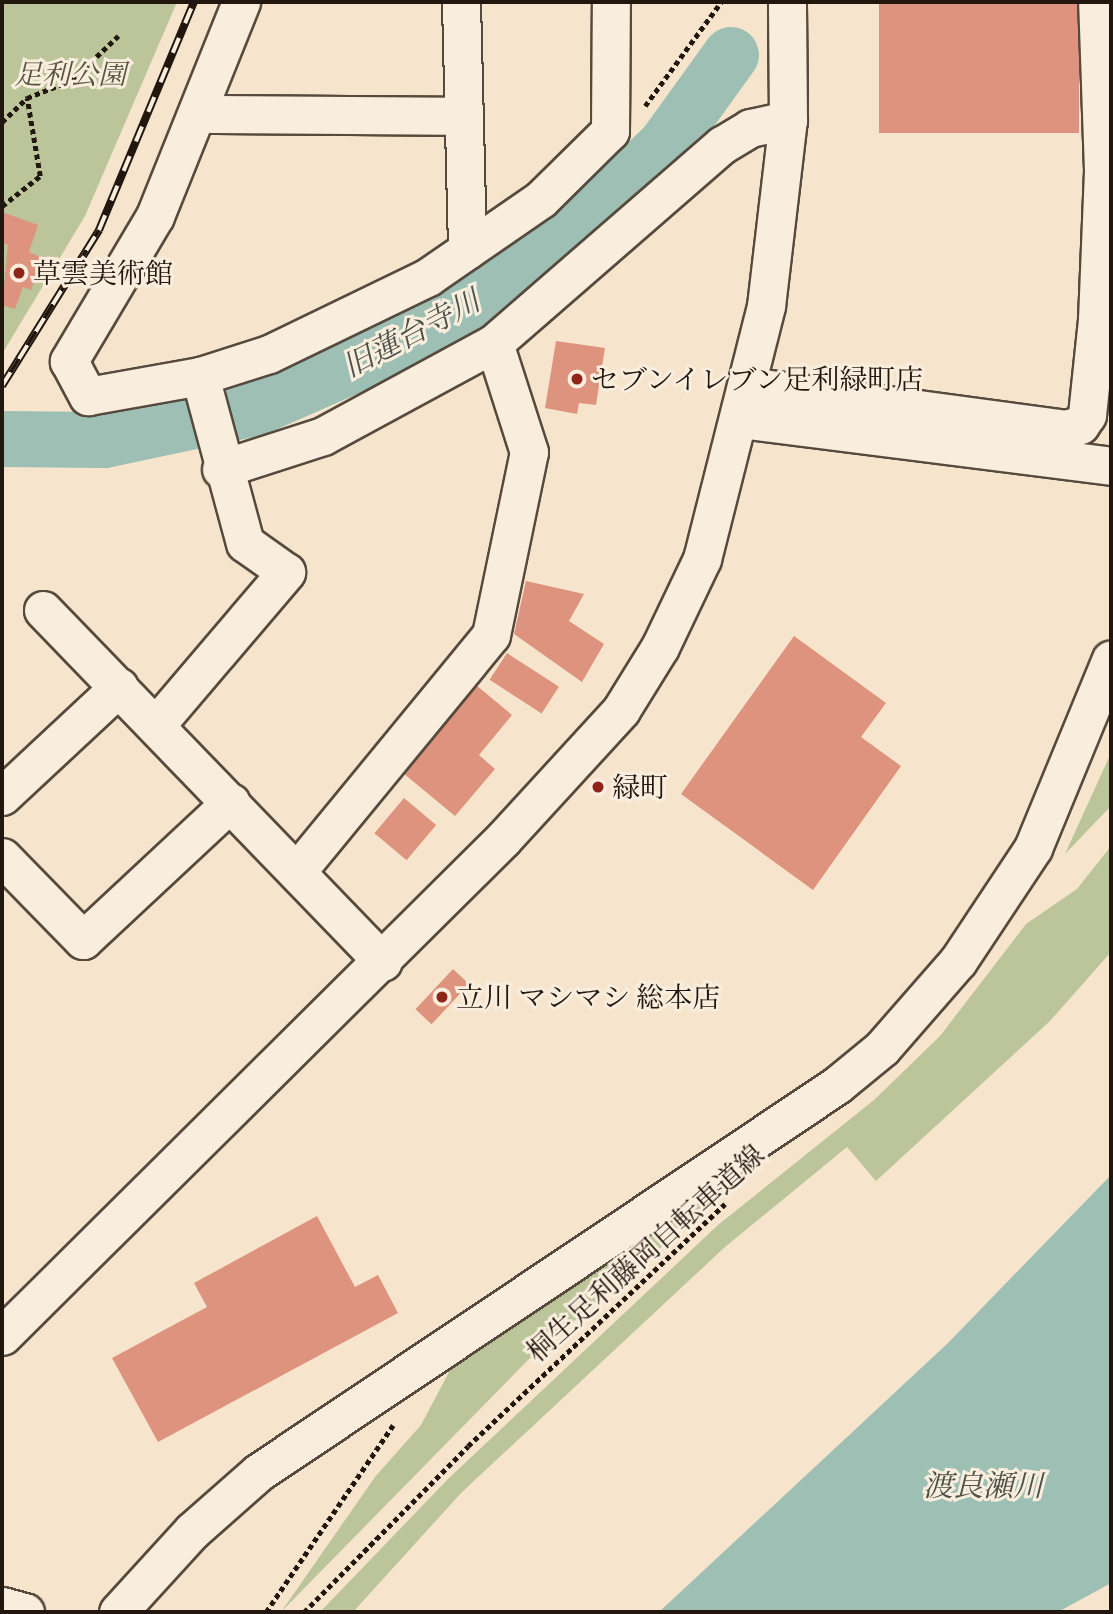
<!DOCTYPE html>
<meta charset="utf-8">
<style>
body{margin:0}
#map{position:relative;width:1113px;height:1614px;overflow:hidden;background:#f6e5cc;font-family:"Gentium Book Plus","Noto Serif JP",serif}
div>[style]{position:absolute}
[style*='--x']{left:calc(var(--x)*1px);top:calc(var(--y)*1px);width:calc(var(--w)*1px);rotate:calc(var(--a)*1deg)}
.green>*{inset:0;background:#bbc599}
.water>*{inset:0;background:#9dbfb4}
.river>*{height:56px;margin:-28px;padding:0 28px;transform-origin:28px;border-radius:28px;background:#9dbfb4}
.building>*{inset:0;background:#dd937d;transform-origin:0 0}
.path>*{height:4.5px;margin-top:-2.25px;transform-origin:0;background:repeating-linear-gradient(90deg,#21170f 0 5px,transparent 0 8.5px)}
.roads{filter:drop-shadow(2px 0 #564a3e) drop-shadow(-2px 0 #564a3e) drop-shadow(0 2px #564a3e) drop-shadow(0 -2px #564a3e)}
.minor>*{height:37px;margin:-18.5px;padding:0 18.5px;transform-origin:18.5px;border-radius:18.5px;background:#f9eede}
.rail>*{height:8px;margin-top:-4px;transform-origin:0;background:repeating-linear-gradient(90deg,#f9eede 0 16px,#21170f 0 32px);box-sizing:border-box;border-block:2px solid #21170f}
.dots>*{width:19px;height:19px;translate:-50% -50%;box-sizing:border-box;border:4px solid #f9eede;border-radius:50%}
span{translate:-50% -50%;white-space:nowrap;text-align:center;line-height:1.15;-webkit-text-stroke:6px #f9eede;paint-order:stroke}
.park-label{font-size:28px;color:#57543f;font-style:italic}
.poi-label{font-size:28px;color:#21170f}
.left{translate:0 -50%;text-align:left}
.street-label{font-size:28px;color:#21170f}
.water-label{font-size:30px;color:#4c5249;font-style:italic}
.frame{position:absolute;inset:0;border:4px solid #21170f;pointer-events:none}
</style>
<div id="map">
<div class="green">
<div style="clip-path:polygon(2px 2px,177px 2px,85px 216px,2px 354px)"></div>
<div style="clip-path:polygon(1111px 753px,1111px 806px,1065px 854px)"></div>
<div style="clip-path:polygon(1111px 846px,1111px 952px,1050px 1021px,876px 1181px,847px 1147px,725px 1247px,462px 1492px,353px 1612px,320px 1612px,449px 1478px,718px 1225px,874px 1100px,940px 1036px,1026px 924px,1077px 889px)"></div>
<div style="clip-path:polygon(710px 1192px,716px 1201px,529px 1359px,281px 1612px,375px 1477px,421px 1425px,456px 1359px)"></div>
</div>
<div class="water">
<div style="clip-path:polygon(1111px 1175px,1111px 1583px,1058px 1612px,659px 1612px,948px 1343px)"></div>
</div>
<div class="river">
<div style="--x:2;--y:439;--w:102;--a:0.6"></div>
<div style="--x:104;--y:440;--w:155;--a:-11.9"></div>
<div style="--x:256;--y:408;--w:151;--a:-23.8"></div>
<div style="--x:394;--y:347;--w:192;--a:-31.1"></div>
<div style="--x:558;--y:248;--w:149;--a:-43.6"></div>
<div style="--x:666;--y:145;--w:111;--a:-54.2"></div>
</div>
<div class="building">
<div style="left:879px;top:2px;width:200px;height:131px"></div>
<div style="clip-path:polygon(2px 212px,38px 225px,29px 252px,43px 258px,31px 290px,23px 287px,15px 309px,2px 305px,8px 245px,2px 243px)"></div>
<div style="clip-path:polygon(556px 341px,605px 348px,596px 405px,579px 403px,577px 414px,545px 408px)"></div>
<div style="clip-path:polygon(526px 581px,584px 594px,569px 621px,604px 644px,582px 682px,514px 634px)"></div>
<div style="clip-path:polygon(794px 636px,886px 703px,861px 737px,901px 766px,813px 890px,681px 794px)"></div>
<div style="left:507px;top:653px;width:62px;height:32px;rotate:33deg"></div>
<div style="clip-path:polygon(476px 685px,512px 715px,479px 755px,495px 769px,455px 816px,403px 773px)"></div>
<div style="left:404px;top:798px;width:42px;height:46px;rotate:40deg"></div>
<div style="left:453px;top:969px;width:22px;height:55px;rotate:43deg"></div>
<div style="clip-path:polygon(317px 1216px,355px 1287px,378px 1275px,398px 1313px,158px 1442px,112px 1358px,207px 1307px,194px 1283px)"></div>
</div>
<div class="path">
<div style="--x:645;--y:106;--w:129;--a:-53.8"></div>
<div style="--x:2;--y:122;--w:35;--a:-44"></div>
<div style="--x:27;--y:98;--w:48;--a:-21.8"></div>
<div style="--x:72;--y:80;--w:64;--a:-43.7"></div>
<div style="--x:2;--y:206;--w:48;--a:-38.3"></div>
<div style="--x:40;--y:176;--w:79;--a:-99.5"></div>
<div style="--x:266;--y:1612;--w:226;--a:-55.8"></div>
<div style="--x:304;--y:1612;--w:233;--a:-45.3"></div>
<div style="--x:468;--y:1446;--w:353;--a:-43.3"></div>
</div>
<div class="roads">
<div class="minor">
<div style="--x:241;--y:2;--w:231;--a:111.9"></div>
<div style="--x:155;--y:216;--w:169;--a:120.7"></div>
<div style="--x:69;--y:361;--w:40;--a:62"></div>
<div style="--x:88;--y:396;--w:114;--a:-10.1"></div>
<div style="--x:200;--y:376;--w:72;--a:-17.7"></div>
<div style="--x:269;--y:354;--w:177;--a:-25.8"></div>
<div style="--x:428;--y:277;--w:137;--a:-34.6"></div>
<div style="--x:541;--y:199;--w:97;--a:-44.6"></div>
<div style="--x:610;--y:131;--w:129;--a:-89.6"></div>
<div style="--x:461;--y:2;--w:248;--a:88.6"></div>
<div style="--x:201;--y:114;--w:262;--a:0.4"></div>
<div style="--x:748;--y:386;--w:320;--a:7.7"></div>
<div style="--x:1065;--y:429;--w:16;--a:-15"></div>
<div style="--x:1080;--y:425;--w:12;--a:-55"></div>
<div style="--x:1087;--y:415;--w:96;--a:-84"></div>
<div style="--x:1097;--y:320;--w:150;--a:-87.7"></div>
<div style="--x:1103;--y:170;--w:168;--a:-92"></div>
<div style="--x:740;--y:419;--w:374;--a:7.2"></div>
<div style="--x:221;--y:469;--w:107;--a:-17.9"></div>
<div style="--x:323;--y:436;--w:195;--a:-28.5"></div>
<div style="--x:494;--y:343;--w:302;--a:-41"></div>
<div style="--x:722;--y:145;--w:33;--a:-31"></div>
<div style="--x:750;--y:128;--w:39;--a:-12"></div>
<div style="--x:43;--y:610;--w:489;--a:46"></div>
<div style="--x:156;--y:725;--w:201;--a:-49.6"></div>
<div style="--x:286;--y:572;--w:50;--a:-144.7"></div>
<div style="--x:245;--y:543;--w:173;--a:-105.1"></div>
<div style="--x:2;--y:796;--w:160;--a:-43"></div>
<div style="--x:2;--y:857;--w:116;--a:45.7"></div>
<div style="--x:83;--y:940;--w:202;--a:-43"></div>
<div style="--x:298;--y:870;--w:304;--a:-50.6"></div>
<div style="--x:491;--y:635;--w:187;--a:-78.3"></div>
<div style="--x:529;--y:452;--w:114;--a:-107.8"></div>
<div style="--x:2;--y:1336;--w:706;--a:-44.77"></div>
<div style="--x:503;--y:839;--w:175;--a:-47.5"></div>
<div style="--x:621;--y:710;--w:74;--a:-58.2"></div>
<div style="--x:660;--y:647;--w:98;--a:-64.5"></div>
<div style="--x:702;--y:559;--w:261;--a:-75.8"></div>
<div style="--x:766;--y:306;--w:187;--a:-83.3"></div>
<div style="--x:788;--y:120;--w:118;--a:-90.5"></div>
<div style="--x:2;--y:1606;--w:24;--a:15"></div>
<div style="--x:118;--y:1612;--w:110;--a:-47.6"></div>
<div style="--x:192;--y:1531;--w:89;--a:-41.4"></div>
<div style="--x:259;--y:1472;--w:696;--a:-33.8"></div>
<div style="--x:837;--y:1085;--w:58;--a:-39.4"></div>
<div style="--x:882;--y:1048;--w:116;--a:-48.9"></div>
<div style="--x:958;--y:961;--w:136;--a:-56.4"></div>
<div style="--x:1033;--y:848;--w:204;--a:-67.6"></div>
</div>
</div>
<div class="rail">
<div style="--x:2;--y:386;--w:184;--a:-58.1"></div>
<div style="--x:99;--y:230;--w:247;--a:-67.4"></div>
</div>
<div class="dots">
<div style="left:19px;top:273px;background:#8f2418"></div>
<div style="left:577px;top:379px;background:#8f2418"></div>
<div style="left:598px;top:787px;background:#8f2418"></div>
<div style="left:442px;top:997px;background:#8f2418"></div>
</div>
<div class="park-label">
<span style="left:70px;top:74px">足利公園</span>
</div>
<div class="poi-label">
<span class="left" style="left:33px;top:273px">草雲美術館</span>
<span class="left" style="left:591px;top:379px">セブンイレブン足利緑町店</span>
<span class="left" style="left:612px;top:787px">緑町</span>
<span class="left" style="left:456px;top:997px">立川 マシマシ 総本店</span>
</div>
<div class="street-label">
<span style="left:645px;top:1253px;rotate:-42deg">桐生足利藤岡自転車道線</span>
</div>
<div class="water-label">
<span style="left:411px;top:333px;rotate:-28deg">旧蓮台寺川</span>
<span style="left:983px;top:1485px">渡良瀬川</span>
</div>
<div class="frame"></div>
</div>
